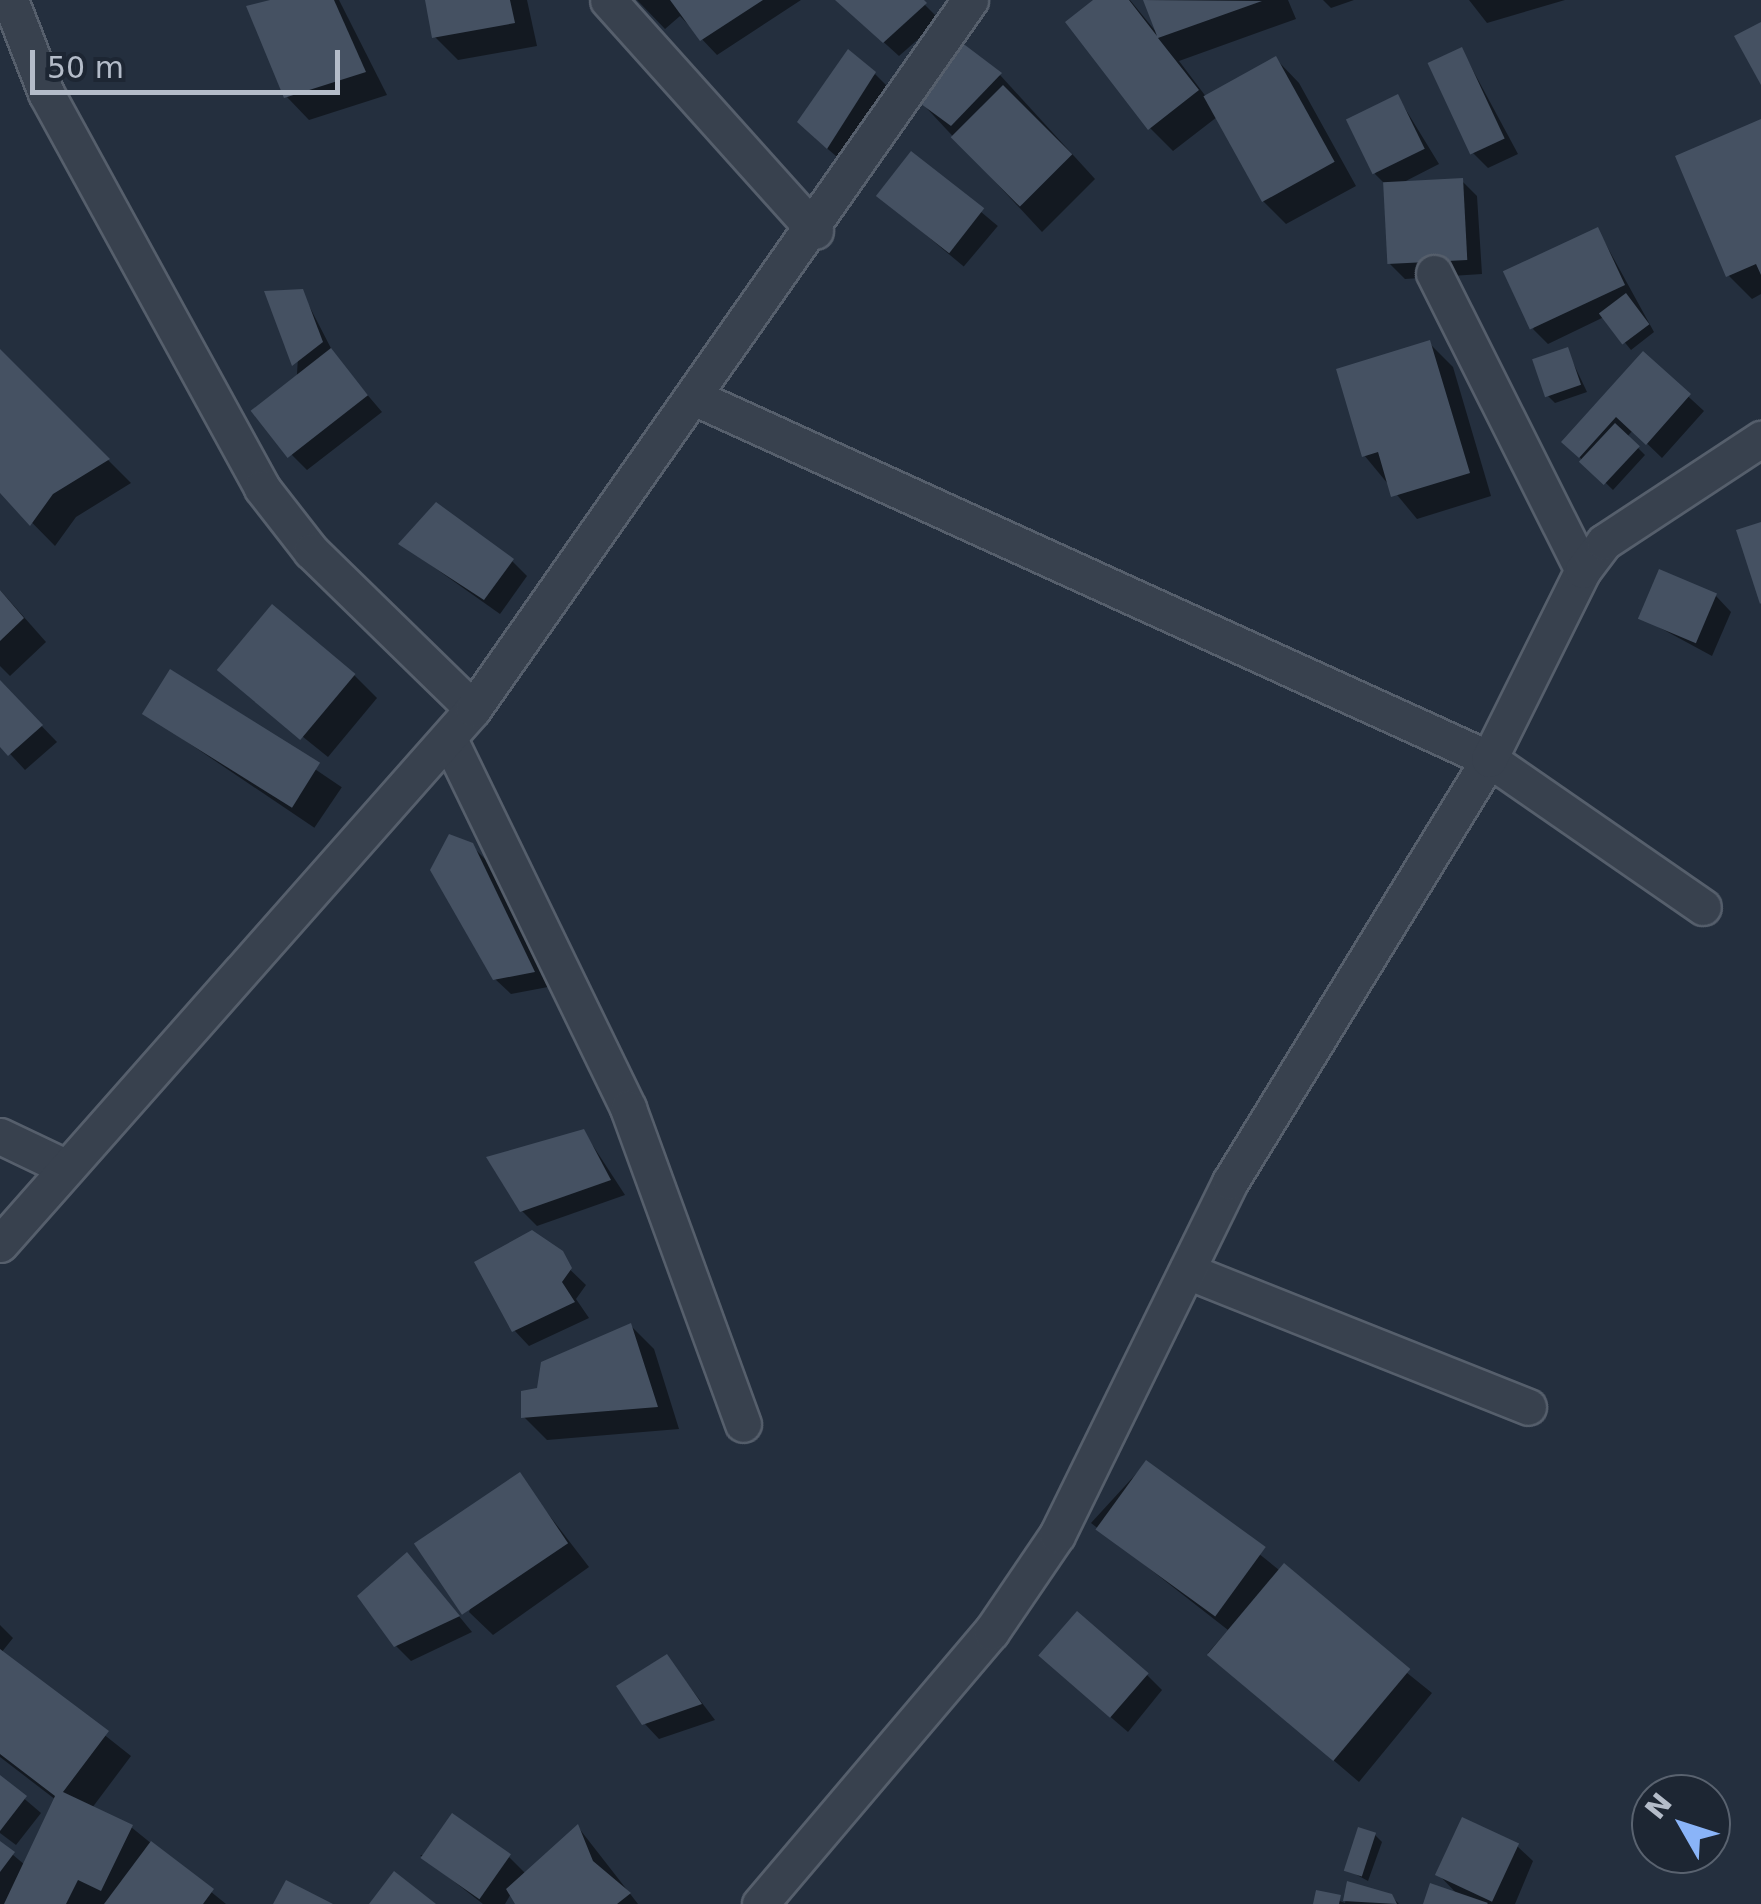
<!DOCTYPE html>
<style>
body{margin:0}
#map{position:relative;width:1761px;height:1904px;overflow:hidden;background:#242f3e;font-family:"DejaVu Sans",sans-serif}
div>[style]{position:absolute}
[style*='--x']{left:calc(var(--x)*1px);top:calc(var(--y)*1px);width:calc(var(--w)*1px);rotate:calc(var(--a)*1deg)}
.shadow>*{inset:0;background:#0007;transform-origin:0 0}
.building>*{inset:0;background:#455162;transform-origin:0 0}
.roads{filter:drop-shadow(2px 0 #565f6c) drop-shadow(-2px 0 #565f6c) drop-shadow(0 2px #565f6c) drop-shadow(0 -2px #565f6c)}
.street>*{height:35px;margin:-17.5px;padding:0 17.5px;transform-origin:17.5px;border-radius:17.5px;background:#38414e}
span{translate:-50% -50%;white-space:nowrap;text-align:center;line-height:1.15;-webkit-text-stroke:9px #1d2633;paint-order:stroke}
.north{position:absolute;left:1631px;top:1774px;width:100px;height:100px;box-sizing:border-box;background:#1d2633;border:2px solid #59626f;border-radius:50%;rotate:309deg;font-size:28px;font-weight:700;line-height:40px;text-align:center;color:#b4bcc9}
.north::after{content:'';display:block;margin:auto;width:35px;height:45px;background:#8ab4f8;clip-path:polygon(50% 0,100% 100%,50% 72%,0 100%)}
.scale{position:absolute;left:30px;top:50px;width:310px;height:45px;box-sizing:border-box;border:5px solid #b4bcc9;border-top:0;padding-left:12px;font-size:30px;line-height:35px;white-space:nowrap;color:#b4bcc9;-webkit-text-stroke:8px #1d2633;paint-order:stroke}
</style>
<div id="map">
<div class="shadow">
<div style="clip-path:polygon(280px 0,339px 0,387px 95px,309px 120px,286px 96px)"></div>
<div style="clip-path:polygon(427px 0,527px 0,537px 46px,458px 60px,435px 37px)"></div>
<div style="clip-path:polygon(637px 0,801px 0,717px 55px,680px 16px,665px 29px)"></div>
<div style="clip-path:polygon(837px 0,920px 0,940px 20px,899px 56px)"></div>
<div style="clip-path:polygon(1098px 0,1130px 0,1157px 33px,1146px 0,1288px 0,1296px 19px,1179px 61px,1207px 98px,1276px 59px,1299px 83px,1356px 186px,1286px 224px,1263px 201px,1217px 117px,1173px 151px,1150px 128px)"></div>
<div style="clip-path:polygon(1323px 0,1354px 0,1331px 8px)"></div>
<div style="clip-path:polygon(1469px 0,1565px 0,1487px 23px)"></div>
<div style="clip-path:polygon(1462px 50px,1518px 154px,1488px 168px,1473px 153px)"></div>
<div style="clip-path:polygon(875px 74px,890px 89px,843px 162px,815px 138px)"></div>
<div style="clip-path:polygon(1000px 75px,1095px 179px,1042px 232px,920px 101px)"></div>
<div style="clip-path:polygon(1398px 97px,1439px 164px,1398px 185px,1462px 181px,1477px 196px,1482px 274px,1405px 279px,1390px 264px,1385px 184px,1375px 174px)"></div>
<div style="clip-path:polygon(1761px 122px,1761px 294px,1752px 299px,1728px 275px)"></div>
<div style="left:912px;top:154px;width:112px;height:53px;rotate:40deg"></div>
<div style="clip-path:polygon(1598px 230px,1654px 332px,1631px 350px,1604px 317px,1548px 344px,1533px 329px)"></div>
<div style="clip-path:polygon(302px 292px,336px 358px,382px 412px,307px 470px,292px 455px)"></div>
<div style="clip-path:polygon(1429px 343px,1453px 367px,1491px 496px,1417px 519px,1364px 455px)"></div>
<div style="clip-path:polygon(1567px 350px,1587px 392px,1555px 403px,1548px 396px)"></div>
<div style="clip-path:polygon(0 352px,131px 483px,76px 517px,55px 546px,0 490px)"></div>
<div style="clip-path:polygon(1643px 355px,1704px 411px,1662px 458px,1633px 430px,1627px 437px,1645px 455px,1613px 490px,1564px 442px)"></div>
<div style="clip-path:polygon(401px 544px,512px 561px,527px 576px,500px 614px)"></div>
<div style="clip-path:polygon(0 590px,46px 642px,10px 676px,0 666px)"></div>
<div style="clip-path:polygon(1716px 596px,1731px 612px,1712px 656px,1640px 617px)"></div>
<div style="clip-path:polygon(220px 670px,354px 675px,377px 698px,328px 757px)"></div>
<div style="left:171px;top:672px;width:206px;height:49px;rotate:34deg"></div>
<div style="clip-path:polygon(0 683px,57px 742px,25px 770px,0 743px)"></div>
<div style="clip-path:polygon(471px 845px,488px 862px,548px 987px,511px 994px,495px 979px)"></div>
<div style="clip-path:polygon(584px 1132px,625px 1195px,537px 1226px,522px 1211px)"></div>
<div style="clip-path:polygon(532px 1233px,586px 1285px,576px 1299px,589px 1318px,529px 1346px,514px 1330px)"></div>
<div style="clip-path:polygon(631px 1326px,654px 1349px,679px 1429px,547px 1440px,524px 1417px,539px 1390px)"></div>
<div style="clip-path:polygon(1146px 1463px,1432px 1693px,1359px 1782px,1208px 1653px,1228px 1630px,1091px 1523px)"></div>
<div style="clip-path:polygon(519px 1476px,589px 1567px,493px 1635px,469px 1612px)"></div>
<div style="clip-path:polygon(422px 1571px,472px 1632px,411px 1661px,396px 1646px)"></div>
<div style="clip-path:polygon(0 1625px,13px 1638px,1px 1653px,131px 1756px,92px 1808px,131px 1827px,226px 1904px,0 1904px,0 1844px,25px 1865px,56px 1800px,0 1757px)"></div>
<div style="clip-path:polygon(667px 1657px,715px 1720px,659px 1739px,644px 1723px)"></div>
<div style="clip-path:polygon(1057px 1671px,1147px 1675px,1162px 1690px,1128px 1732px)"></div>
<div style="clip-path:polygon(0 1778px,41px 1813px,16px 1845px,0 1833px)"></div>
<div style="clip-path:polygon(578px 1827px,638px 1904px,522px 1904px,512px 1892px,505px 1904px,483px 1904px,420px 1855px,509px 1857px,526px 1874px)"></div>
<div style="clip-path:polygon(1375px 1835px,1382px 1842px,1368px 1881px,1346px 1869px)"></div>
<div style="clip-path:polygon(1517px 1846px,1533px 1861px,1515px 1904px,1425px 1904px,1460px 1897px,1438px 1874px)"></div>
<div style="clip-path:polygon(1349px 1884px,1391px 1896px,1399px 1904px,1315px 1904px,1318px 1893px,1345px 1903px)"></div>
</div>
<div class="building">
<div style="clip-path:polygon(270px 0,334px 0,366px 72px,284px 98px,246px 6px)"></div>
<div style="clip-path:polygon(425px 0,510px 0,515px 23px,432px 38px)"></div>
<div style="clip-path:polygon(670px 0,763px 0,700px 41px)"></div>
<div style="clip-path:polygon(835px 0,924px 0,927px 3px,883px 43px)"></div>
<div style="clip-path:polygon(1093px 0,1129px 0,1157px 36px,1143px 0,1262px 1px,1158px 38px,1199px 90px,1148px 130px,1065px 22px)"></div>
<div style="clip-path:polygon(1761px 22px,1761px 85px,1734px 36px)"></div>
<div style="clip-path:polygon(961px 42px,1002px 73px,951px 126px,917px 101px)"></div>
<div style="left:1462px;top:47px;width:101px;height:38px;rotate:65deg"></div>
<div style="clip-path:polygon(848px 49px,876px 72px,827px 149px,797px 122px)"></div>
<div style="left:1276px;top:56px;width:121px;height:83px;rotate:61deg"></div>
<div style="left:1003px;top:85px;width:98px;height:74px;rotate:45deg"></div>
<div style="left:1398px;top:94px;width:61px;height:58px;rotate:64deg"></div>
<div style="clip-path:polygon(1761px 119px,1761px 275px,1756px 264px,1726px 277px,1675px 156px)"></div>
<div style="left:911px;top:151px;width:93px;height:57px;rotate:38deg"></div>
<div style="left:1463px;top:178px;width:82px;height:80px;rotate:87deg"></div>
<div style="left:1598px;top:227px;width:64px;height:105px;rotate:65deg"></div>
<div style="clip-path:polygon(303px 289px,323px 342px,292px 366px,264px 291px)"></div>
<div style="left:1626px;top:293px;width:39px;height:34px;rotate:53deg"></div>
<div style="clip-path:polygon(1430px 340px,1470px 473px,1391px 497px,1378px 452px,1362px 457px,1336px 369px)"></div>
<div style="left:1568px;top:347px;width:40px;height:38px;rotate:71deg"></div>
<div style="left:331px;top:348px;width:60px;height:102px;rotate:52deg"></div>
<div style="clip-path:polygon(0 349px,110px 459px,53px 494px,30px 526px,0 493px)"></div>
<div style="clip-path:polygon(1643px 351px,1691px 394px,1646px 445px,1616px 417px,1579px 458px,1561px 442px)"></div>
<div style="left:1615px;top:423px;width:34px;height:53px;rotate:43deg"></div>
<div style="clip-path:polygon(436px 502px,514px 559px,484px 600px,398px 544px)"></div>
<div style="clip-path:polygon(1761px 522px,1761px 603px,1760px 604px,1736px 530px)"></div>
<div style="left:1659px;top:569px;width:63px;height:54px;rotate:23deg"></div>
<div style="clip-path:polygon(0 590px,24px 618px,0 641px)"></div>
<div style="left:272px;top:604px;width:109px;height:86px;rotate:40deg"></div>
<div style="left:170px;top:669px;width:177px;height:53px;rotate:32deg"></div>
<div style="clip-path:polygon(0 680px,43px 725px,8px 756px,0 747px)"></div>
<div style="clip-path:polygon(449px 834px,473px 843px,535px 972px,493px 980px,430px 870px)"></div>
<div style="clip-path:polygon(584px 1129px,611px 1180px,520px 1212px,486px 1157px)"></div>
<div style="clip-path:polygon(532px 1230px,563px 1251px,572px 1268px,562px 1282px,575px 1302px,512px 1332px,474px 1262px)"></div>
<div style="clip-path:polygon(631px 1323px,658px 1407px,521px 1418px,521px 1391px,537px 1388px,541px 1362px)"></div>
<div style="left:1146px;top:1460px;width:148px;height:86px;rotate:36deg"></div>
<div style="left:520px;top:1472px;width:86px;height:128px;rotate:56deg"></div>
<div style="clip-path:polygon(407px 1552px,460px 1616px,394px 1647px,357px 1596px)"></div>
<div style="left:1284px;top:1563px;width:165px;height:120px;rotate:40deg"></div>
<div style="left:1077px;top:1611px;width:95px;height:59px;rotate:41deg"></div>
<div style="clip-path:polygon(0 1649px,109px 1731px,63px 1792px,133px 1825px,101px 1891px,78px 1880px,66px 1904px,4px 1904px,55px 1796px,0 1754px)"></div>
<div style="clip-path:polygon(667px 1654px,702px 1704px,642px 1725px,616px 1686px)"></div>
<div style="clip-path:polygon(0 1775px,27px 1796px,0 1831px)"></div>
<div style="left:452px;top:1813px;width:72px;height:55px;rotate:35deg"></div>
<div style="left:1462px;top:1817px;width:63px;height:64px;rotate:25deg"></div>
<div style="clip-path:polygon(578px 1824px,593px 1861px,631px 1893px,617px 1904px,515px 1904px,506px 1889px)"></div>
<div style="left:1358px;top:1827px;width:19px;height:46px;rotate:18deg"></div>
<div style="clip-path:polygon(0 1841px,15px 1852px,0 1872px)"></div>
<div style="clip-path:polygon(151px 1841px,214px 1889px,203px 1904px,104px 1904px)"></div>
<div style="clip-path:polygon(394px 1871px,436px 1904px,369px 1904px)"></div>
<div style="clip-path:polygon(286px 1880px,333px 1904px,273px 1904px)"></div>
<div style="clip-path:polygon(1347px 1881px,1392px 1894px,1397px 1904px,1343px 1901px)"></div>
<div style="clip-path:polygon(1430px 1883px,1488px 1903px,1487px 1904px,1423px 1904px)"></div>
<div style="clip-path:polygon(1316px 1890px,1341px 1895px,1339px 1904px,1313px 1904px)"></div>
</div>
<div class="roads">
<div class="street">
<div style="--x:10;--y:0;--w:100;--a:68.8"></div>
<div style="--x:46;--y:93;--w:450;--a:61.3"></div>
<div style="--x:262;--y:488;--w:80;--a:52.1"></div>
<div style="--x:311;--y:551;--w:226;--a:44.3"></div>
<div style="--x:608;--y:0;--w:310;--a:48.1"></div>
<div style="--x:1434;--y:273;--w:332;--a:63.4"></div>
<div style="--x:698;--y:399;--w:869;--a:24.47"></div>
<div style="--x:1489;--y:759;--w:260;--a:34.7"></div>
<div style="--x:449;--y:739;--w:410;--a:64.1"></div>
<div style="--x:628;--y:1108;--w:336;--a:70"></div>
<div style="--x:0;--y:1136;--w:74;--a:25.5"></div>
<div style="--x:0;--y:1244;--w:714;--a:-48.52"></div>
<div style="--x:473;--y:709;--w:866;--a:-54.97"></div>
<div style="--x:1187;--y:1271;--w:367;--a:21.7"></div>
<div style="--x:760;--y:1904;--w:357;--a:-49.7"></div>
<div style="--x:991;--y:1632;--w:117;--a:-55.8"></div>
<div style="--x:1057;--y:1535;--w:393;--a:-63.9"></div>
<div style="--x:1230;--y:1182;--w:496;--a:-58.5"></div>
<div style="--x:1489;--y:759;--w:211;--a:-63.6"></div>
<div style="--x:1583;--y:570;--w:35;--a:-53"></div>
<div style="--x:1604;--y:542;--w:188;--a:-33.3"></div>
</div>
</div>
<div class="north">N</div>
<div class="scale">50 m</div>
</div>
